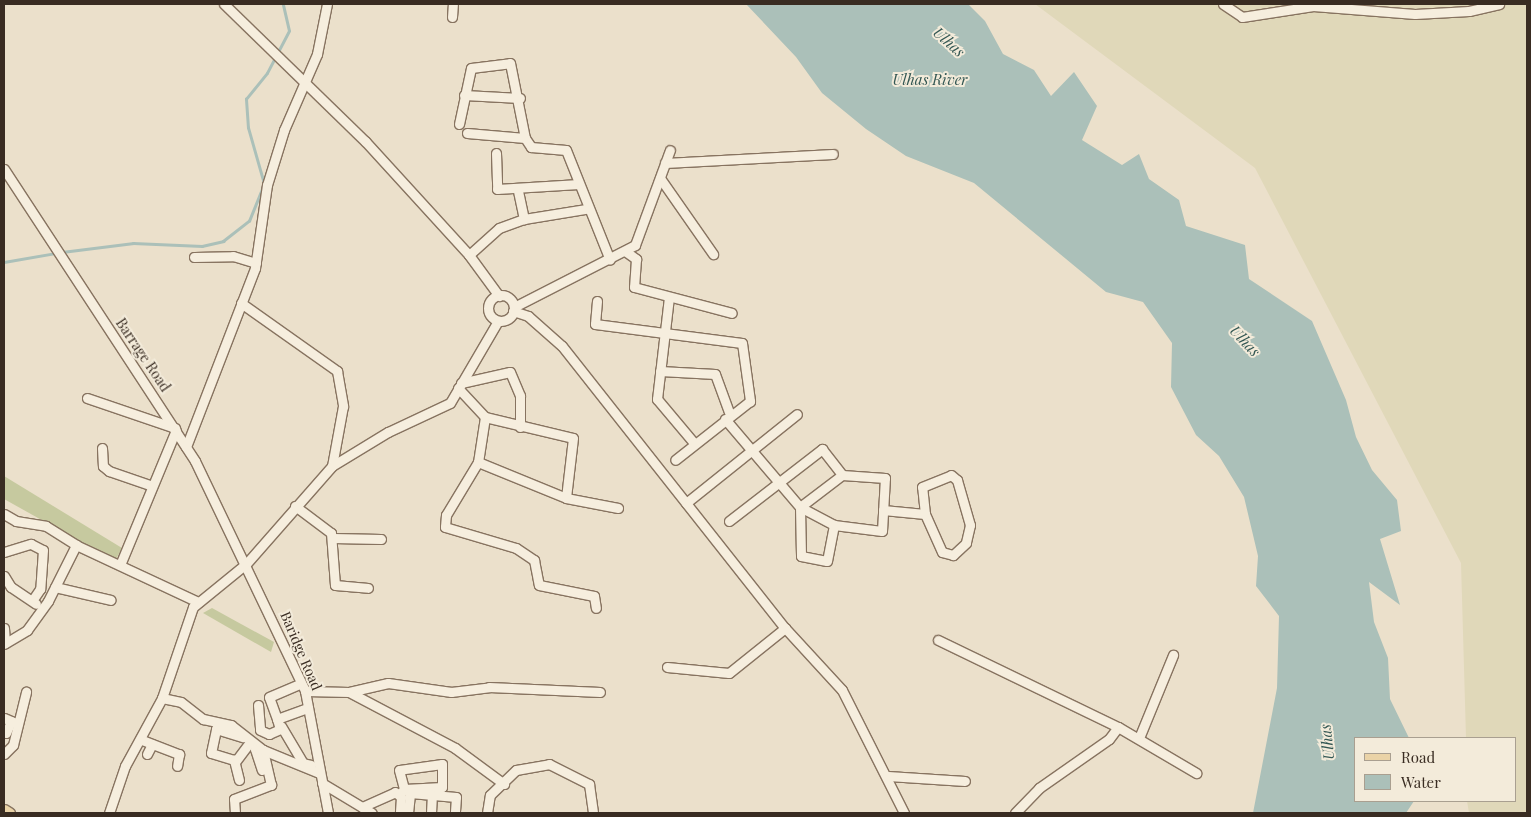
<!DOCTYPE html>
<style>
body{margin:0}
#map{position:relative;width:1531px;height:817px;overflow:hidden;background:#ebe0cb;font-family:"Playfair Display",serif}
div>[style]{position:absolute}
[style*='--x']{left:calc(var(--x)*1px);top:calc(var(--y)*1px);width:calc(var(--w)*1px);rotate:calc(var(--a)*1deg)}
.farmland>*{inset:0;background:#e0d8b9}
.green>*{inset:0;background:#c6c99f}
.water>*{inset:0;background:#abc0b9}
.stream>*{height:2.5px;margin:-1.25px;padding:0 1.25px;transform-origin:1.25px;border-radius:1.25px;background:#abc0b9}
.roads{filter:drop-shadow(1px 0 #877360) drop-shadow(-1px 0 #877360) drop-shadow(0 1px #877360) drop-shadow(0 -1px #877360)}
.minor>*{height:9px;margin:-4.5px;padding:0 4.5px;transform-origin:4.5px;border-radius:4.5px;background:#f6eede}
.minor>.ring{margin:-4.5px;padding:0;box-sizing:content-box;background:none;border:9px solid #f6eede;border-radius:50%}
.major>*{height:11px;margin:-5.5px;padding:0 5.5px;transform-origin:5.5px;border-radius:5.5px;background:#ead3a7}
span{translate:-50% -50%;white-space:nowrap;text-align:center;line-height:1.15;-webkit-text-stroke:4px #f3ebda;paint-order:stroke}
.street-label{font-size:14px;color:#392c22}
.water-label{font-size:15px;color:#335753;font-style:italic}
.frame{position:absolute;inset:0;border:5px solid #392c22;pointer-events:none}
.legend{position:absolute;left:1354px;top:737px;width:162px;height:65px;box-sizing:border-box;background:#f3ebda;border:1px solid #a99f90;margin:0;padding:6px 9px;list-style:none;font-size:15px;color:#392c22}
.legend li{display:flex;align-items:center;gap:10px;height:25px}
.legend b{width:25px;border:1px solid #a99f90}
</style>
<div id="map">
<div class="farmland">
<div style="clip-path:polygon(1035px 4px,1527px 4px,1527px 813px,1469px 813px,1467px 801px,1515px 801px,1515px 738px,1466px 738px,1461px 563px,1255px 168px)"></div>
</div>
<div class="green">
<div style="clip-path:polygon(4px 476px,122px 548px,115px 561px,4px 499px)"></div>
<div style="clip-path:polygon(212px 608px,274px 642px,271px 652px,203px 613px)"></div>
</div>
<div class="water">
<div style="clip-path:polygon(746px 4px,968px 4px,985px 21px,1003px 54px,1034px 70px,1051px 96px,1074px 72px,1097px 106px,1082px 140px,1122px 165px,1139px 154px,1149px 179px,1179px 200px,1186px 226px,1245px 245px,1249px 279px,1312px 321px,1346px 400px,1356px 437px,1372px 470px,1397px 500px,1401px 531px,1380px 539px,1400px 605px,1369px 582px,1374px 622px,1388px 658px,1390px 699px,1409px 738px,1355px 738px,1355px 801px,1414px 801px,1406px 813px,1253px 813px,1277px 688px,1279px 616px,1256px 586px,1258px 556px,1244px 497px,1219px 456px,1196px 435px,1171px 387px,1172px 343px,1143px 302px,1106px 292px,974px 183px,906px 156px,866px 129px,822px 93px,796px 57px)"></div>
</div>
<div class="stream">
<div style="--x:62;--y:252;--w:72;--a:-7.2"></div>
<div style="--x:133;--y:243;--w:69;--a:2.5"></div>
<div style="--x:202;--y:246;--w:22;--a:-13"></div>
<div style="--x:223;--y:241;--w:33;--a:-38"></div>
<div style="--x:249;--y:221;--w:40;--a:-68"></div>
<div style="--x:264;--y:184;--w:58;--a:-105.9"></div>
<div style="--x:248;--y:128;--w:29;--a:-94"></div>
<div style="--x:246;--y:99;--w:33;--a:-51"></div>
<div style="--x:267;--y:73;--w:47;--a:-62.4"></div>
<div style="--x:289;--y:31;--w:28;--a:-103"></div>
<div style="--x:4;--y:262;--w:53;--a:-9.8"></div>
</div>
<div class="roads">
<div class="minor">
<div style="--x:224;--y:4;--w:197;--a:44.2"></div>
<div style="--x:365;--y:141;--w:154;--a:47.6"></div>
<div style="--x:469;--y:255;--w:51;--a:53.8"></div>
<div style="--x:1223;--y:4;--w:23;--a:34"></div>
<div style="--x:1242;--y:17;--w:72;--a:-8.8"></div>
<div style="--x:1313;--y:6;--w:102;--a:4.5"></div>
<div style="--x:1415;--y:14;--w:54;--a:-3.2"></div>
<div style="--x:1469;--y:11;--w:31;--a:-13"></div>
<div style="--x:452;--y:17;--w:13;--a:-86"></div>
<div style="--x:464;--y:95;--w:56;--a:3.1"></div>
<div style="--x:459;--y:124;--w:57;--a:-77.9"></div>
<div style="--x:471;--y:68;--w:39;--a:-7"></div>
<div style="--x:510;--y:63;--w:76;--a:78.7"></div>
<div style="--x:467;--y:133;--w:58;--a:4.9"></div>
<div style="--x:525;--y:138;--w:11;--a:56"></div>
<div style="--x:531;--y:147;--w:35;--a:5"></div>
<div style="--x:566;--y:150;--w:118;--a:68.2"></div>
<div style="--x:496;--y:153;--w:36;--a:88"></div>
<div style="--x:497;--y:189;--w:82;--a:-3.5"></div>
<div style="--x:665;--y:163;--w:168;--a:-3.1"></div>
<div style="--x:4;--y:169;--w:349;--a:56.8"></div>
<div style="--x:195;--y:461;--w:255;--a:64.4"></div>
<div style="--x:305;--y:691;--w:124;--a:79.3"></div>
<div style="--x:660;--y:178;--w:93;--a:55.1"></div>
<div style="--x:518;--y:191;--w:29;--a:78"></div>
<div style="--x:625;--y:251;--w:14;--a:36"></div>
<div style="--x:636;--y:259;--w:28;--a:94"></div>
<div style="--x:634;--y:287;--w:101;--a:14.9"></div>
<div style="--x:469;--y:255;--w:40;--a:-42"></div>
<div style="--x:499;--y:228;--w:27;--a:-20"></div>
<div style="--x:524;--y:219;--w:63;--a:-9.2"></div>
<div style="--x:194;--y:257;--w:39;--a:-1"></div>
<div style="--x:233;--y:256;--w:24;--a:17"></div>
<div class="ring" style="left:488px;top:295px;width:17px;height:17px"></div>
<div style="--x:669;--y:297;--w:103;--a:96.7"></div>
<div style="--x:657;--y:399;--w:57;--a:49.9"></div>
<div style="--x:597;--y:301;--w:23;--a:95"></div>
<div style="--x:595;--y:324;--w:148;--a:7.4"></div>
<div style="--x:742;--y:343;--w:59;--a:82.1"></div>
<div style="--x:750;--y:401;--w:95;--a:141.8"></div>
<div style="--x:241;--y:303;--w:118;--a:35.3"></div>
<div style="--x:337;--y:371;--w:36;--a:80"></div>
<div style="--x:343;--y:406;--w:61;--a:100.4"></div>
<div style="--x:514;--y:307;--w:136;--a:-27.1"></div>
<div style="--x:635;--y:245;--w:101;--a:-69.8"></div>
<div style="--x:513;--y:311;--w:16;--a:18"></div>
<div style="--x:528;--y:316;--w:45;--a:41.4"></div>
<div style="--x:562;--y:346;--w:360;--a:51.7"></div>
<div style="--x:785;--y:628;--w:84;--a:47.4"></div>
<div style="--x:842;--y:690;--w:138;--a:63.2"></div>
<div style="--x:660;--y:371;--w:55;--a:3.1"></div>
<div style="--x:715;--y:374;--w:44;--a:69.9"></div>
<div style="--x:461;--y:383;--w:50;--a:-12.7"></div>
<div style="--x:510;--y:372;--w:26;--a:67"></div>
<div style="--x:520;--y:396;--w:31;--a:90"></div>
<div style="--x:458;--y:388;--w:40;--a:47"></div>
<div style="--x:485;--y:417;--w:46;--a:98.8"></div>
<div style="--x:478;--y:462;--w:62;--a:121.1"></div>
<div style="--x:446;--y:515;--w:12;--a:95"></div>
<div style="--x:445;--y:527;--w:74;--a:16.5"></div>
<div style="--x:516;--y:548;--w:22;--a:34"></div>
<div style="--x:534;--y:560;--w:25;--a:79"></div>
<div style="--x:539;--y:585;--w:56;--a:11.3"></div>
<div style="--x:594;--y:596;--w:12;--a:81"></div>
<div style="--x:87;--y:398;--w:93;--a:18.8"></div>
<div style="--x:485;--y:417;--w:90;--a:13.4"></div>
<div style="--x:573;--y:438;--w:60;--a:96.7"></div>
<div style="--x:725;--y:419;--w:116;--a:49.6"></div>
<div style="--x:800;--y:507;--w:49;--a:88.8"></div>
<div style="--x:801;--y:556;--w:26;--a:11"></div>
<div style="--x:827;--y:561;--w:37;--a:-79"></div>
<div style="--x:834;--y:525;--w:48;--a:7.1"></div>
<div style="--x:882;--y:531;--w:53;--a:-86.8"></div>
<div style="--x:885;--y:478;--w:43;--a:-176"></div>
<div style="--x:842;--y:475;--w:53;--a:142.7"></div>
<div style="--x:800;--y:507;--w:38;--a:28"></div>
<div style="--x:186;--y:447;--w:192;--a:-68.9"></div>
<div style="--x:255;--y:268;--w:84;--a:-81.8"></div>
<div style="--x:267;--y:185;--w:58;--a:-72.8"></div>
<div style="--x:284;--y:130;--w:83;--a:-66.5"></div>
<div style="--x:317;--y:54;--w:51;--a:-78.7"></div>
<div style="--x:102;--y:448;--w:18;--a:87"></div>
<div style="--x:103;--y:466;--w:8;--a:40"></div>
<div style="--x:109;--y:471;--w:43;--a:18.9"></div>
<div style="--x:478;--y:462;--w:95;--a:22.2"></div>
<div style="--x:566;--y:498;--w:53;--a:10.9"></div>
<div style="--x:686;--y:503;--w:142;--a:-38.7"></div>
<div style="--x:295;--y:506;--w:45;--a:36.9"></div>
<div style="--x:331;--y:533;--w:52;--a:85.6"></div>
<div style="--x:335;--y:585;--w:33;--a:5"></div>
<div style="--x:883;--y:510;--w:42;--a:5.4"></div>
<div style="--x:925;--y:514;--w:27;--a:-96"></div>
<div style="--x:922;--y:487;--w:31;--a:-22"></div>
<div style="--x:951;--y:475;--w:8;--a:40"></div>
<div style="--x:957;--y:480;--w:47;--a:73.9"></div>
<div style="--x:970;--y:525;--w:18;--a:103"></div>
<div style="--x:966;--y:543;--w:18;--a:137"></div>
<div style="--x:953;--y:555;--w:11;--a:-165"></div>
<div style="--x:942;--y:552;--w:42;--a:-114.1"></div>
<div style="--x:4;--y:514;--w:14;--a:30"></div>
<div style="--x:16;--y:521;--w:30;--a:9"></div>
<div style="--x:46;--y:526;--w:36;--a:32"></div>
<div style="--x:729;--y:521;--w:118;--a:-37.7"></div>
<div style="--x:822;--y:449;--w:33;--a:52"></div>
<div style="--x:333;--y:538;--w:48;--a:1.2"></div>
<div style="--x:4;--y:552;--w:28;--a:-17"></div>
<div style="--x:31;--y:544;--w:13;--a:27"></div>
<div style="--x:43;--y:550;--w:39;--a:94"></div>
<div style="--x:40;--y:589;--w:14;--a:124"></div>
<div style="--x:120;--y:565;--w:146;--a:-67.5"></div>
<div style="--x:4;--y:576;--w:13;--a:58"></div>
<div style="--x:11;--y:587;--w:30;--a:34"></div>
<div style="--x:55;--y:587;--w:57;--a:13.1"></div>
<div style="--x:4;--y:628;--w:15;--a:86"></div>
<div style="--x:938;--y:640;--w:200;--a:25.8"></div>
<div style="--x:1118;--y:727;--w:91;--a:30.5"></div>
<div style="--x:4;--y:644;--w:27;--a:-31"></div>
<div style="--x:27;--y:630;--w:36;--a:-54"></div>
<div style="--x:48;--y:601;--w:63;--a:-63.4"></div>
<div style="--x:76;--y:545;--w:135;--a:25"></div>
<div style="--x:667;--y:667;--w:62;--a:5.5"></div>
<div style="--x:729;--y:673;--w:72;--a:-38.8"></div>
<div style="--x:305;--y:691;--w:44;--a:1.3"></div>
<div style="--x:349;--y:692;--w:40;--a:-13"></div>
<div style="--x:388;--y:683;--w:64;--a:8.1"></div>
<div style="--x:451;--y:692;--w:38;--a:-7"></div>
<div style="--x:489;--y:687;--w:111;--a:2.6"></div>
<div style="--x:349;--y:692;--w:120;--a:27.8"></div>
<div style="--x:455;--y:748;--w:61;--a:36.3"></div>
<div style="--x:162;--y:698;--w:19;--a:12"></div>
<div style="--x:181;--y:702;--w:28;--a:38"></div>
<div style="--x:203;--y:719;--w:29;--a:12"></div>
<div style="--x:231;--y:725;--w:41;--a:38"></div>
<div style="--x:263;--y:750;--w:61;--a:22.3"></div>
<div style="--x:258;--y:705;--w:25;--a:85"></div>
<div style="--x:260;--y:730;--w:10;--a:24"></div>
<div style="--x:269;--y:734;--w:12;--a:-24"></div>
<div style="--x:280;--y:729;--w:10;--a:-107"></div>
<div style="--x:277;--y:719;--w:33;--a:-20"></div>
<div style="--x:4;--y:718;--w:15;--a:23"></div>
<div style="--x:277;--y:719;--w:23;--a:-110"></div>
<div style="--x:269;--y:697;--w:34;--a:-23"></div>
<div style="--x:281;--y:726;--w:43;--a:59.3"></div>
<div style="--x:303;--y:763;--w:8;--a:14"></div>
<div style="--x:6;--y:733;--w:13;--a:-67"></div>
<div style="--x:1139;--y:738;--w:90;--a:-67.7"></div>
<div style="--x:142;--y:740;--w:40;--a:21"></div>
<div style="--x:179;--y:754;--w:12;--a:99"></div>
<div style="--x:4;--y:754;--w:13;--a:-45"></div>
<div style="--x:13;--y:745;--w:55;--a:-76.2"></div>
<div style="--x:147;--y:754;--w:11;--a:-63"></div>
<div style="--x:235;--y:762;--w:25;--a:-53"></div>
<div style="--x:888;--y:776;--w:77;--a:3.7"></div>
<div style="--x:239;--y:780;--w:21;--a:-104"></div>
<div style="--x:234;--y:760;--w:24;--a:-163"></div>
<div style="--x:211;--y:753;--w:25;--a:-78"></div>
<div style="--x:216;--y:729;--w:28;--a:17"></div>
<div style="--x:322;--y:783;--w:58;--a:31"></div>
<div style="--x:400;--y:794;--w:6;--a:-51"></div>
<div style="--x:404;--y:789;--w:38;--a:-3"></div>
<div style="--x:442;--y:787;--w:23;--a:-90"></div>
<div style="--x:442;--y:764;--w:43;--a:172.1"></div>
<div style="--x:399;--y:770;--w:20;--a:75"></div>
<div style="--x:362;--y:807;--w:36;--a:-24"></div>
<div style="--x:395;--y:792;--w:8;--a:40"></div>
<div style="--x:401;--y:797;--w:16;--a:94"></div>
<div style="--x:109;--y:813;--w:50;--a:-71.2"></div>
<div style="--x:125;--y:766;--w:77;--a:-61.4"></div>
<div style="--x:162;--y:698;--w:96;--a:-71.2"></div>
<div style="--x:193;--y:607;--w:68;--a:-39.1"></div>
<div style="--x:246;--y:564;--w:130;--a:-48.7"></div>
<div style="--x:332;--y:466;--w:66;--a:-31.3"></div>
<div style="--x:388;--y:432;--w:68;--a:-25.1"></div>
<div style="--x:450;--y:403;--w:95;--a:-59.7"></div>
<div style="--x:235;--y:813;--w:14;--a:-94"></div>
<div style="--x:234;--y:799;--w:40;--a:-21"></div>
<div style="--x:271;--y:785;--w:36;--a:-103"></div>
<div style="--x:263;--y:750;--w:8;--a:-173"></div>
<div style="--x:255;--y:749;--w:22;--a:72"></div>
<div style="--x:408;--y:813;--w:20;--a:-84"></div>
<div style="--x:410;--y:793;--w:46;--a:5"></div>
<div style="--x:456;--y:797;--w:16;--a:94"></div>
<div style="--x:431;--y:813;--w:18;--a:-87"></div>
<div style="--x:487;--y:813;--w:18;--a:-81"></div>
<div style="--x:490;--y:795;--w:36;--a:-44"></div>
<div style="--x:516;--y:770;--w:34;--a:-10"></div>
<div style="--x:549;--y:764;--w:45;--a:26.6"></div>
<div style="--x:589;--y:784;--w:29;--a:82"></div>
<div style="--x:1015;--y:813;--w:35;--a:-46"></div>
<div style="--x:1039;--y:788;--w:85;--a:-35"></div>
<div style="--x:1109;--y:739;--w:15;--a:-53"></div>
</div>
<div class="major">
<div style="--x:4;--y:810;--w:6;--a:31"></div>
</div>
</div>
<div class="street-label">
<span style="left:143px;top:355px;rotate:56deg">Barrage Road</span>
<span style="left:301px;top:651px;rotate:67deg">Baridge Road</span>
</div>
<div class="water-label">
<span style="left:949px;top:42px;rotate:42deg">Ulhas</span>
<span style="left:930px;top:80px">Ulhas River</span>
<span style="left:1245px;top:341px;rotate:47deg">Ulhas</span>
<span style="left:1327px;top:742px;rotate:-96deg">Ulhas</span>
</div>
<div class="frame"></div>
<ul class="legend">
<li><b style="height:6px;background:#ead3a7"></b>Road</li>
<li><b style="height:14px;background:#abc0b9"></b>Water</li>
</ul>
</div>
